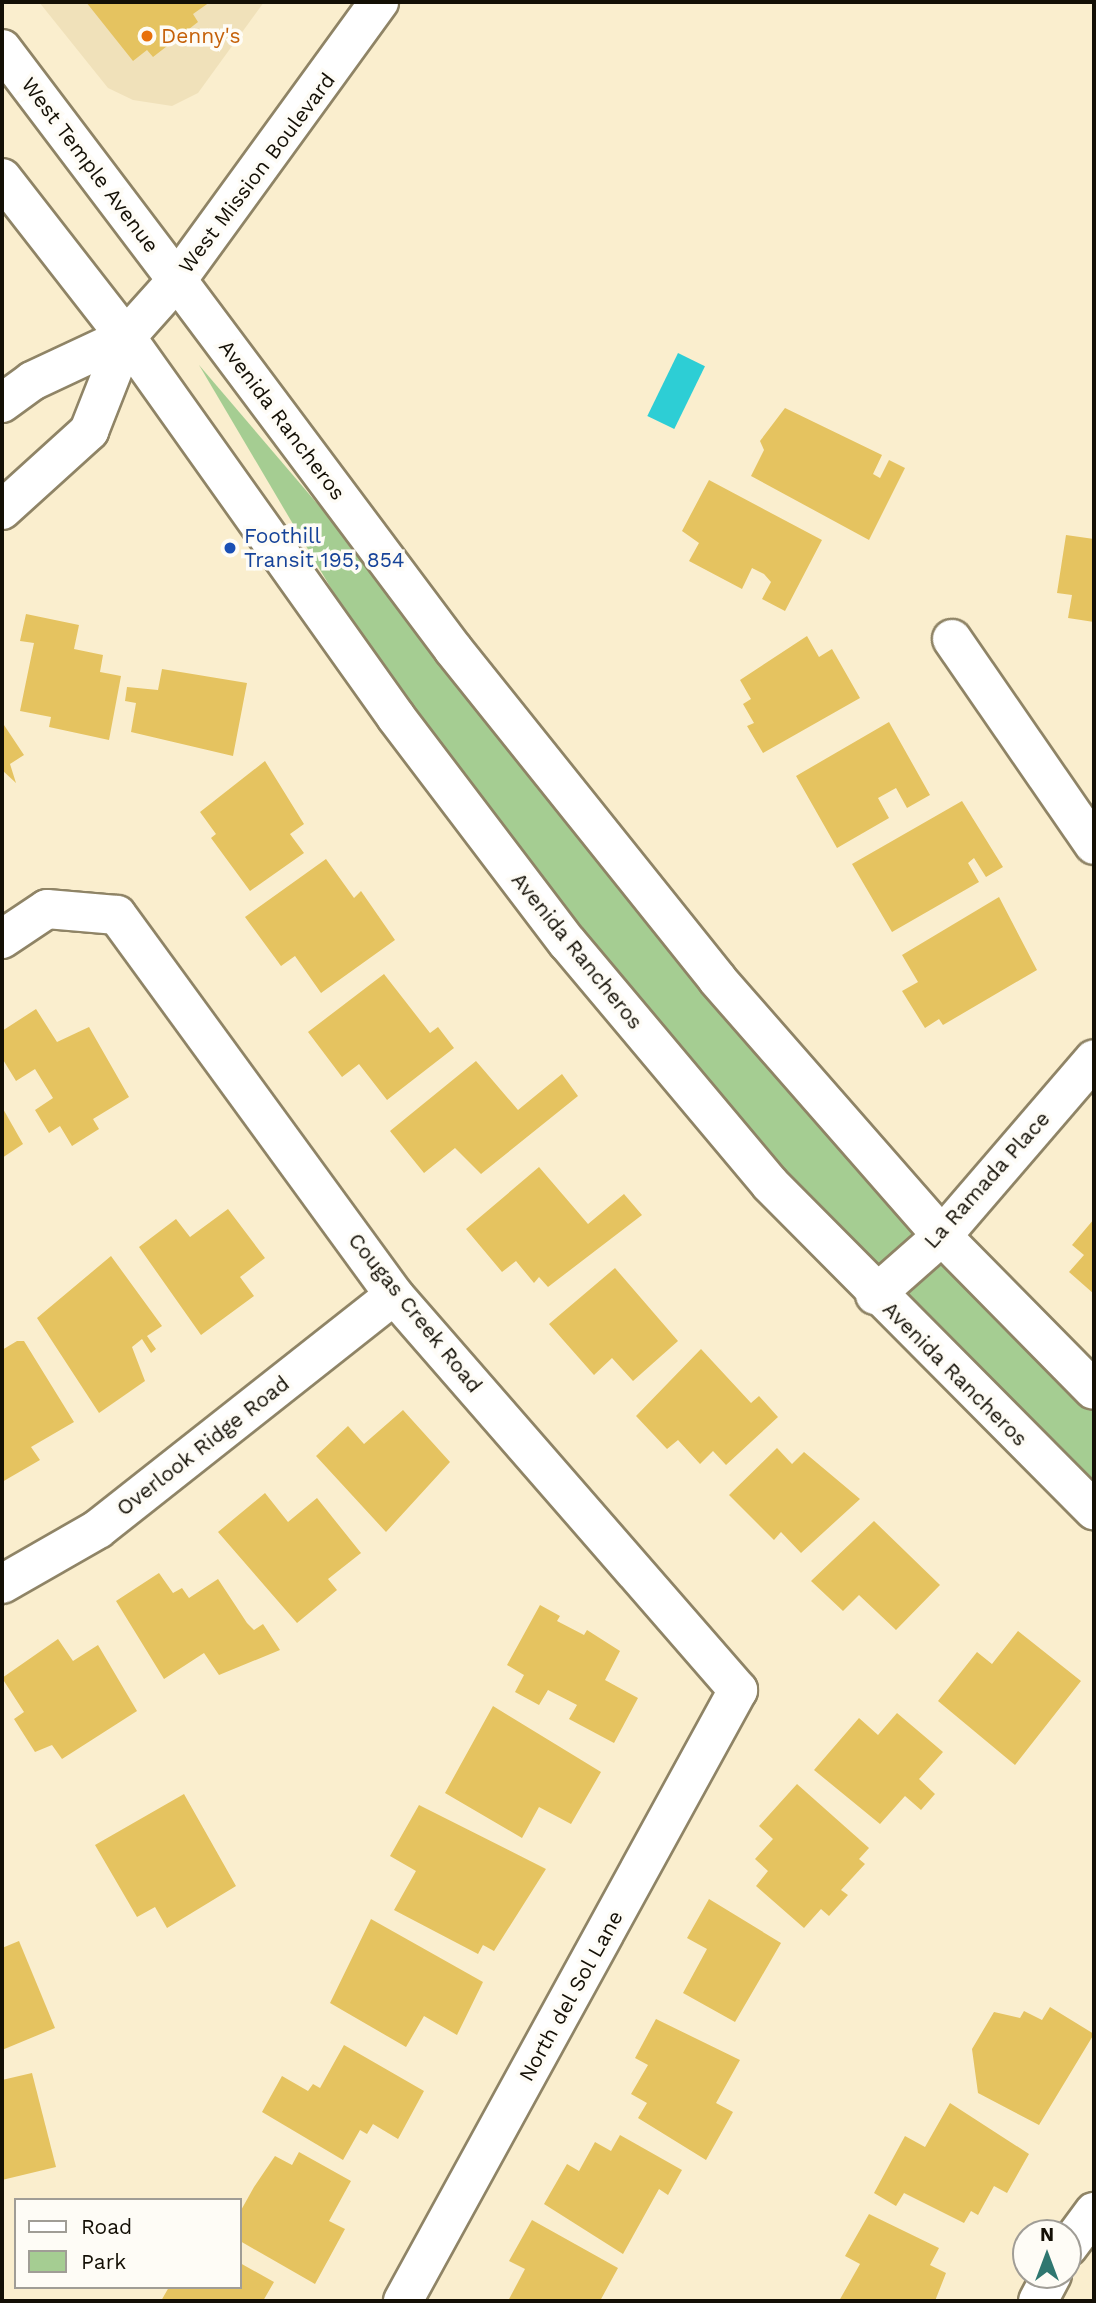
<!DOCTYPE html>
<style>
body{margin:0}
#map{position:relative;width:1096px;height:2303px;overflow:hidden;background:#faeece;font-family:"Work Sans",sans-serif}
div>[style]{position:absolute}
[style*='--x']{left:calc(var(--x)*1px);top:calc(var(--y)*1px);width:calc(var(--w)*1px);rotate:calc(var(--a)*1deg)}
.built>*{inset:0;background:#f0e1ba}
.green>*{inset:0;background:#a5cd92}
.water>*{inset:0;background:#2dced5;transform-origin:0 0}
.building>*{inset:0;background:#e5c360}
.roads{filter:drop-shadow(2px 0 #8f8466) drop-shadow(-2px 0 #8f8466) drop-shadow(0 2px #8f8466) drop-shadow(0 -2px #8f8466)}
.street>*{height:38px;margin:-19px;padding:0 19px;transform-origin:19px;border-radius:19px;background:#fff}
.secondary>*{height:38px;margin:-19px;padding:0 19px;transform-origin:19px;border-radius:19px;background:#fff}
.primary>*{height:38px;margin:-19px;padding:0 19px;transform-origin:19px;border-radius:19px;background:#fff}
.dots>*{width:19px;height:19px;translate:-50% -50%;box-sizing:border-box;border:4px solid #fefcf6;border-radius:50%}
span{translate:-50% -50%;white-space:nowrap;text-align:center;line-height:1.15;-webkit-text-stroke:7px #fefcf6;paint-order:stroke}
.food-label{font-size:21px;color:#c56008}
.left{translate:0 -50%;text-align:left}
.street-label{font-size:21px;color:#130f05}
.transit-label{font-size:21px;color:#164399}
.frame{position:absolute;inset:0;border:4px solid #130f05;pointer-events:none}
.legend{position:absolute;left:14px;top:2198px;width:228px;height:91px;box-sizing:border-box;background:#fefcf6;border:2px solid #a09d96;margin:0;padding:9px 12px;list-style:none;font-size:21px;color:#130f05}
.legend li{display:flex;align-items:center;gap:14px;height:35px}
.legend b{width:35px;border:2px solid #a09d96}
.north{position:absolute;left:1012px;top:2219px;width:70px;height:70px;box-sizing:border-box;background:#fefcf6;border:2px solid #a09d96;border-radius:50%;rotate:0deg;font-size:19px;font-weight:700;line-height:28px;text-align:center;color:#130f05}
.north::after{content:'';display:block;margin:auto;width:24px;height:32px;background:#2f7770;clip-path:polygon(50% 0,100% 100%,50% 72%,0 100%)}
</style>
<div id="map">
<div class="built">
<div style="clip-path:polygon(39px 2px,264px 2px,198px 93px,172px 106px,133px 100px,108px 88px)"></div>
</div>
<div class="green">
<div style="clip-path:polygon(199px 365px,431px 637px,928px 1234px,872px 1277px,585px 949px,413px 727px)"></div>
<div style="clip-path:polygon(945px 1248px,1094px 1400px,1094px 1498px,890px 1299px)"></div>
</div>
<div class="water">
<div style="left:678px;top:353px;width:30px;height:70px;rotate:26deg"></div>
</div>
<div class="building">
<div style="clip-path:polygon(86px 2px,210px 2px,193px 14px,198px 22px,153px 57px,147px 50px,133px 61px)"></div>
<div style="clip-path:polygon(785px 408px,882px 455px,873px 474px,880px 478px,889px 460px,905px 468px,869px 540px,751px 476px,764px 450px,760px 441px)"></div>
<div style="clip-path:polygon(709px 480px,822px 540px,785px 611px,762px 599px,771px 582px,764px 574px,752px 568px,742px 589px,689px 561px,699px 543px,682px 531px)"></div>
<div style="clip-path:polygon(1066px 535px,1094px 539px,1094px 622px,1068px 618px,1072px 595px,1057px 593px)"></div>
<div style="clip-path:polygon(26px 614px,79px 625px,74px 649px,103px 655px,100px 672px,121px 676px,109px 740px,49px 727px,51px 717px,20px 711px,34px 643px,20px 641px)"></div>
<div style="clip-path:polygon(807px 636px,819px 657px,832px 649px,860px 698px,763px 753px,747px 726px,754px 723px,743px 704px,751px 699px,740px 680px)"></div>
<div style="clip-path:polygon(162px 669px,247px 683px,233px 756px,131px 732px,136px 703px,125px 701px,127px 687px,158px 690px)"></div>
<div style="clip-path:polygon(2px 722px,24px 755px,10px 764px,16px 783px,2px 770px)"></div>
<div style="clip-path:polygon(889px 722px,930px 795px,907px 808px,896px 788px,878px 798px,889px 818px,837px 848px,796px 776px)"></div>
<div style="clip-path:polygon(265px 761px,304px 824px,290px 834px,304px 853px,250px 891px,211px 838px,216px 834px,200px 812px)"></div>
<div style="clip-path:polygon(962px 801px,1003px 867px,986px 877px,974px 858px,968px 863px,979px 882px,892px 932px,852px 864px)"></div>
<div style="clip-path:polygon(326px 859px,354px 898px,361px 891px,395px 940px,321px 993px,295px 956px,281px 966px,245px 917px)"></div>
<div style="clip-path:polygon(999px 897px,1037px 970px,943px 1025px,939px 1019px,925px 1028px,902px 991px,918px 982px,902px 955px)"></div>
<div style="clip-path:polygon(384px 974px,430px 1033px,438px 1027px,454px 1048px,387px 1100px,359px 1064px,342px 1077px,308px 1032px)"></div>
<div style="clip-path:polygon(36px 1009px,57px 1042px,89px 1027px,129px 1097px,93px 1119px,99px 1129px,72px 1146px,60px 1126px,49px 1133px,35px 1110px,53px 1098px,35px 1069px,16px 1081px,2px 1058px,2px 1031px)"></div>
<div style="clip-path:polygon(476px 1061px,518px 1110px,562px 1074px,578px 1096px,481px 1174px,455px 1148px,424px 1173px,390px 1131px)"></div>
<div style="clip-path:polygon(2px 1107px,23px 1144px,2px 1158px)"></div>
<div style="clip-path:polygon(539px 1167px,588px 1224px,624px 1194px,642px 1215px,548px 1287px,539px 1277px,534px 1283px,516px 1261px,502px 1272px,466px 1229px)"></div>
<div style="clip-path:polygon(228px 1209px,265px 1258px,240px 1277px,254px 1296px,201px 1335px,139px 1247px,176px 1219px,190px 1237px)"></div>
<div style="clip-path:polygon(1094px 1219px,1094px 1294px,1069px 1272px,1084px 1255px,1072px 1245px)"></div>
<div style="clip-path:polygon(111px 1256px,162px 1326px,147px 1336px,156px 1349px,151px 1353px,142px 1339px,132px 1347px,145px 1381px,99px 1413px,37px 1318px)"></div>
<div style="clip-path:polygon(615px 1268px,678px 1341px,633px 1381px,612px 1358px,594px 1375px,549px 1324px)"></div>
<div style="clip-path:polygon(17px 1341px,24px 1341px,74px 1422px,31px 1447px,40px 1460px,2px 1482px,2px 1350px)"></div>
<div style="clip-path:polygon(701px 1349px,751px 1403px,759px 1396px,778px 1417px,726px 1465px,713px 1451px,700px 1464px,678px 1440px,667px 1449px,636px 1416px)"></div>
<div style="clip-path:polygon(403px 1410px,450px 1462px,386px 1532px,316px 1456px,348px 1426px,364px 1444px)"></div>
<div style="clip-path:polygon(777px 1448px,792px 1464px,804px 1452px,860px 1499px,801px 1553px,781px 1532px,774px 1540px,729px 1495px)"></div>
<div style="clip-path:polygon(265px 1493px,288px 1522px,317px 1498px,361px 1553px,328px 1579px,337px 1590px,297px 1623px,218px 1532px)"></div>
<div style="clip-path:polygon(874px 1521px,940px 1585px,896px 1630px,859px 1595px,843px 1611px,811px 1581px)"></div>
<div style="clip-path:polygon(159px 1573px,173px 1593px,182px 1588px,189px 1598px,218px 1579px,247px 1623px,254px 1630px,263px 1624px,280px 1650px,219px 1675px,204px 1653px,164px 1679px,116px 1601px)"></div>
<div style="clip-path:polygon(540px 1605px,560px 1616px,557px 1621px,584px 1635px,587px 1630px,620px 1651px,605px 1680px,638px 1698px,614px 1743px,569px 1719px,577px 1705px,548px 1690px,539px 1705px,515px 1692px,524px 1675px,507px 1665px)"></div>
<div style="clip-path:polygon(1018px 1631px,1081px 1681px,1015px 1765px,938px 1701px,977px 1652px,992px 1664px)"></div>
<div style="clip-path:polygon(58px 1639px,73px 1661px,98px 1645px,137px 1711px,62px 1759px,52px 1745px,35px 1752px,14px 1719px,24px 1712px,2px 1678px)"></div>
<div style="clip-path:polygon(493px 1706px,601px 1772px,571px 1824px,539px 1807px,522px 1838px,445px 1793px)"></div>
<div style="clip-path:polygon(897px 1713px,943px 1752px,919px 1779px,935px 1794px,921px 1810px,905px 1796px,880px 1824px,814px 1770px,859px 1718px,878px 1735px)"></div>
<div style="clip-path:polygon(797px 1784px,869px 1848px,859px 1859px,865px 1864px,841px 1890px,848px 1895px,829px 1916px,821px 1909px,804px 1928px,756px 1886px,768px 1871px,755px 1859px,773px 1839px,759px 1826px)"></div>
<div style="clip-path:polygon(184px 1794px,236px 1886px,167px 1928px,155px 1907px,137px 1917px,95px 1845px)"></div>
<div style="clip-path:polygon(419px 1805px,546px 1869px,494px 1951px,483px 1945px,478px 1954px,394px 1910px,416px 1871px,390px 1856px)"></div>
<div style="clip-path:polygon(709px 1899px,781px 1943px,735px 2022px,683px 1993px,707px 1949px,687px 1938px)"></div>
<div style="clip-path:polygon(371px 1919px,483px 1982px,457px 2035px,424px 2016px,406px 2047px,330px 2003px)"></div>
<div style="clip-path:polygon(19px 1941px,55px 2028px,2px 2050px,2px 1948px)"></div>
<div style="clip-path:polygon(1050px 2007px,1094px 2034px,1039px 2125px,978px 2093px,972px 2049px,994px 2012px,1020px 2018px,1024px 2011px,1042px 2020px)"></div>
<div style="clip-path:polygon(656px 2019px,740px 2060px,716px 2103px,733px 2112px,706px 2160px,638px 2118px,647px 2103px,631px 2094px,648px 2065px,635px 2058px)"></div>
<div style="clip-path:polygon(344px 2045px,424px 2091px,398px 2139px,373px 2124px,367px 2134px,360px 2130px,343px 2160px,262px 2112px,282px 2076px,308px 2091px,313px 2084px,320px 2088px)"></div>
<div style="clip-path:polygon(32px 2073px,56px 2167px,2px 2180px,2px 2080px)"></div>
<div style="clip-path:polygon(950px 2103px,1029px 2154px,1007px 2193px,994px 2186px,978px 2215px,971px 2211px,964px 2223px,904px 2193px,896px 2206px,874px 2193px,905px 2136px,925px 2147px)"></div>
<div style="clip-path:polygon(620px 2135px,682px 2170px,668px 2195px,659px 2189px,623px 2254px,544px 2204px,567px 2164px,579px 2171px,595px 2142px,611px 2151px)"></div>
<div style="clip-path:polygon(299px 2152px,351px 2181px,329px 2221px,345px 2229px,315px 2284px,240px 2241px,240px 2212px,254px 2187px,275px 2156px,292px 2165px)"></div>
<div style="clip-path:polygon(869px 2214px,939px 2248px,930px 2265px,946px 2273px,935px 2301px,839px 2301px,860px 2264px,845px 2256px)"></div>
<div style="clip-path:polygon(532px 2220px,618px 2268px,600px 2301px,508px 2301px,525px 2269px,509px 2261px)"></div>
<div style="clip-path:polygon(240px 2263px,274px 2282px,263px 2301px,161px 2301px,169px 2287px,240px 2287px)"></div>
</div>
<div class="roads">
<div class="street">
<div style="--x:952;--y:639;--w:250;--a:55.4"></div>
<div style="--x:2;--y:939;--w:54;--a:-33.7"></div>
<div style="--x:47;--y:909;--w:70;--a:4.9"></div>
<div style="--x:117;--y:915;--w:470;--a:53.9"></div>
<div style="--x:394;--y:1295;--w:524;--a:48.95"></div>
<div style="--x:738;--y:1690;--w:697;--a:118.74"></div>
<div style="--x:875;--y:1295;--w:89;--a:-41.4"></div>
<div style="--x:942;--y:1236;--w:233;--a:-49.3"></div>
<div style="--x:2;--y:1584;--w:111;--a:-29.8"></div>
<div style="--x:98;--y:1529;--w:377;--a:-38.3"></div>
<div style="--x:1068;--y:2247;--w:44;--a:-53.4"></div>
<div style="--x:1038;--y:2301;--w:30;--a:-62"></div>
</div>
<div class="secondary">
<div style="--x:177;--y:280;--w:461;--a:53.2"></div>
<div style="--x:453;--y:649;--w:423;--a:51.3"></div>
<div style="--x:717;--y:979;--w:342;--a:48.8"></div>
<div style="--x:942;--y:1236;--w:216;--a:45.4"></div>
<div style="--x:126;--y:337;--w:466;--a:54.6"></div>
<div style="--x:396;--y:717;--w:283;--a:52.8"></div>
<div style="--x:567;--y:942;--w:316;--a:50"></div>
<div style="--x:770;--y:1184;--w:460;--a:45.2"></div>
<div style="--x:2;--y:403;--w:37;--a:-36"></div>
<div style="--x:32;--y:381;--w:104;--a:-25.1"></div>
<div style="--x:2;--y:510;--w:118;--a:-42.2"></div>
<div style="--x:89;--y:431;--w:101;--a:-68.5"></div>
</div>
<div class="primary">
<div style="--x:2;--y:49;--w:290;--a:52.9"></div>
<div style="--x:2;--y:178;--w:202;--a:52.1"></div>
<div style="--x:126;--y:337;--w:76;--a:-48.2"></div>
<div style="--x:177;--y:280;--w:344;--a:-54"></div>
</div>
</div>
<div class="dots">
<div style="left:147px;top:36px;background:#e8710a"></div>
<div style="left:230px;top:548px;background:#1a4fb4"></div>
</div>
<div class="food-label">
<span class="left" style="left:161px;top:36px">Denny's</span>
</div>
<div class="street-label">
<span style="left:90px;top:165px;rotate:53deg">West Temple Avenue</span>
<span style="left:257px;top:173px;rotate:-53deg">West Mission Boulevard</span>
<span style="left:282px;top:420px;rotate:53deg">Avenida Rancheros</span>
<span style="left:577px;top:951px;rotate:51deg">Avenida Rancheros</span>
<span style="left:987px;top:1180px;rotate:-48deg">La Ramada Place</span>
<span style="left:415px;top:1313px;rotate:51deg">Cougas Creek Road</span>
<span style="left:955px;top:1374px;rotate:45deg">Avenida Rancheros</span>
<span style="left:203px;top:1446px;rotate:-38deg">Overlook Ridge Road</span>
<span style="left:571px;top:1996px;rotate:-61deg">North del Sol Lane</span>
</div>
<div class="transit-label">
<span class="left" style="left:244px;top:548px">Foothill<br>Transit 195, 854</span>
</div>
<div class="frame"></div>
<ul class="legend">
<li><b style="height:9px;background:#fff"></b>Road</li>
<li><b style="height:19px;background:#a5cd92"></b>Park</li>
</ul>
<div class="north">N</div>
</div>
